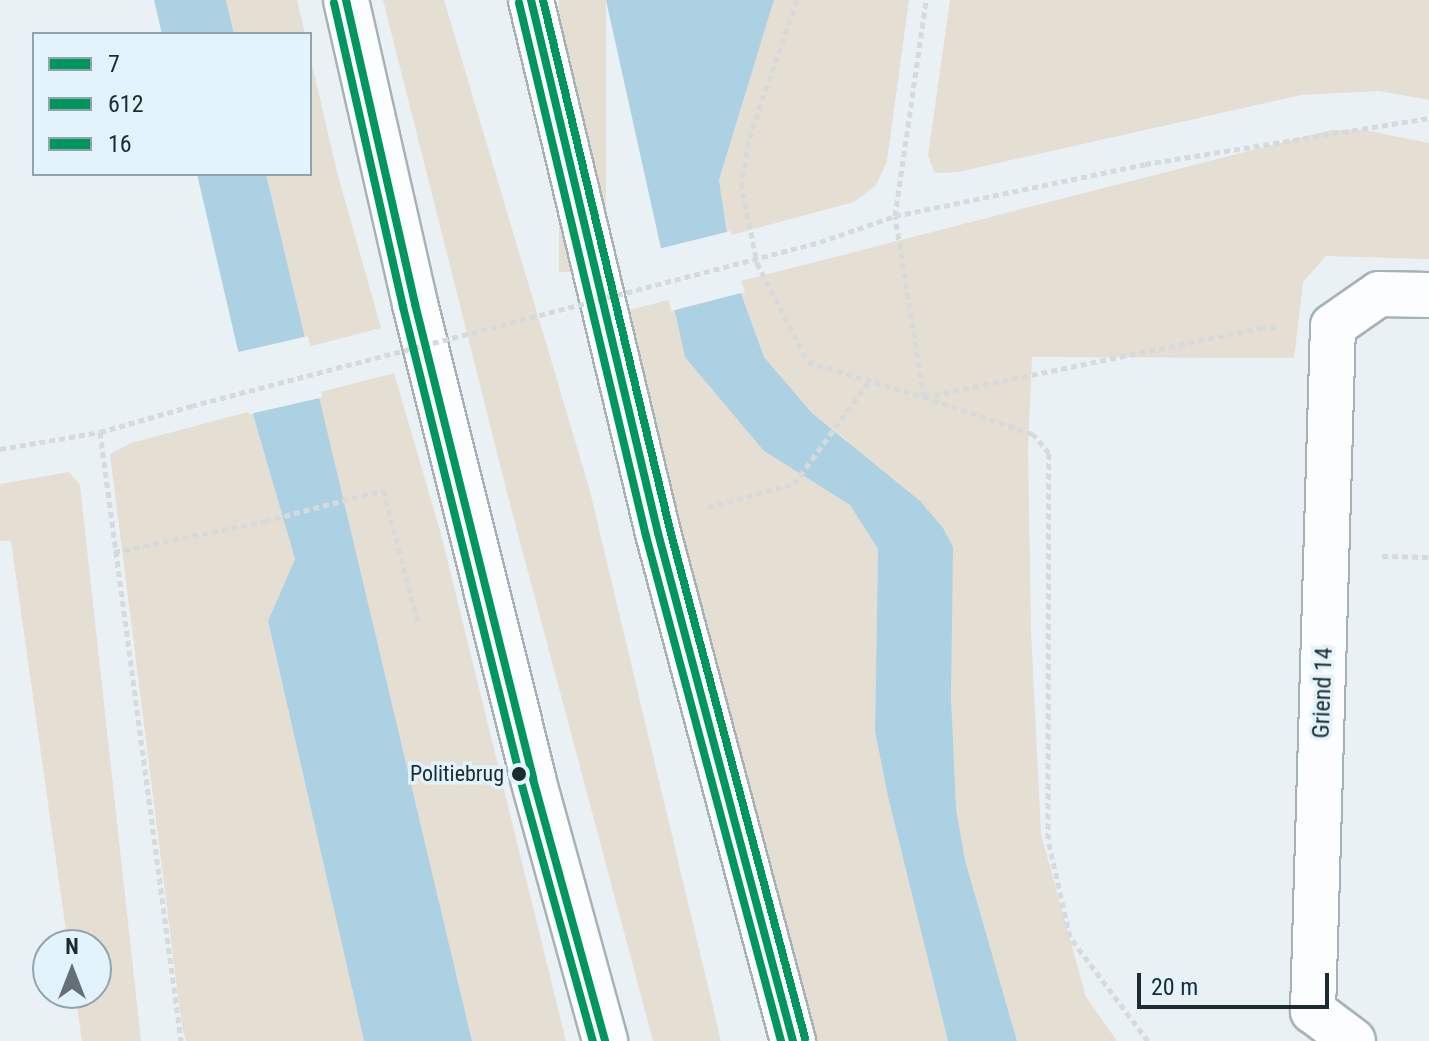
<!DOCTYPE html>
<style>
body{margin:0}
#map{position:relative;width:1429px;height:1041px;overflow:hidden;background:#e9f1f5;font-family:"Roboto Condensed",sans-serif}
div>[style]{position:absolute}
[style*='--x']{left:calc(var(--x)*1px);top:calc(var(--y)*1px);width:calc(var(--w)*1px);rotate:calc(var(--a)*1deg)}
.green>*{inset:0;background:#e5ded3;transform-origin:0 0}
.water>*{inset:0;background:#acd1e2}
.pier>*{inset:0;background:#e9f1f5;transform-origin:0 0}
.path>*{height:5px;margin-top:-2.5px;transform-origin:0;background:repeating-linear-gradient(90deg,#d7dadc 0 6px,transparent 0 10px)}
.roads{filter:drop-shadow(2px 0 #a7b2b6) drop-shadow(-2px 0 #a7b2b6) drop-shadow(0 2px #a7b2b6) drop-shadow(0 -2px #a7b2b6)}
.minor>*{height:44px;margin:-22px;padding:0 22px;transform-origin:22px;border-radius:22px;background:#fcfdfe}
.major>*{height:44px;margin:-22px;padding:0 22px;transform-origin:22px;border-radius:22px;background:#fcfdfe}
.path-bridge>*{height:5px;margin-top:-2.5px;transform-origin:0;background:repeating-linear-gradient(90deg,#d7dadc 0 6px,transparent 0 10px)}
.bus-1>*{height:8px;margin:-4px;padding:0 4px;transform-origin:4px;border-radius:4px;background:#00965e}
.bus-2>*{height:8px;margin:-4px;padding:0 4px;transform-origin:4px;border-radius:4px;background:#00965e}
.bus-3>*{height:8px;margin:-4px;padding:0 4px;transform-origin:4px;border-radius:4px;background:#00965e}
.dots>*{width:22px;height:22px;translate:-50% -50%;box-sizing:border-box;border:4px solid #e3f3fb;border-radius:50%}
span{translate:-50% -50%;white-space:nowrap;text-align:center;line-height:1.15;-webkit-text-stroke:7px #e3f3fb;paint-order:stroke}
.bus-label{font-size:22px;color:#1c2b32}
.right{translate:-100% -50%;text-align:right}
.street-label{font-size:24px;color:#1c2b32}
.legend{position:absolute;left:32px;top:32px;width:280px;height:144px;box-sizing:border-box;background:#e3f3fb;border:2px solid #93a3ab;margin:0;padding:10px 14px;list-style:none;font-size:24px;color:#1c2b32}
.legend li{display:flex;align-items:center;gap:16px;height:40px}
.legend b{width:40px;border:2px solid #93a3ab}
.north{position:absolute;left:32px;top:929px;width:80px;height:80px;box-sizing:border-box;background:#e3f3fb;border:2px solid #93a3ab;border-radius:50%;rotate:0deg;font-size:22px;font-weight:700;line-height:32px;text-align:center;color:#1c2b32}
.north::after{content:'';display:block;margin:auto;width:28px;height:36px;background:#647076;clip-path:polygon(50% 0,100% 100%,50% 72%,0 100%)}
.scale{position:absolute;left:1137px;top:973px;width:192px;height:36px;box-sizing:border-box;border:4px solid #1c2b32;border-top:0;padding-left:10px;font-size:24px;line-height:28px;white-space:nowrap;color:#1c2b32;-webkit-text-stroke:6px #e3f3fb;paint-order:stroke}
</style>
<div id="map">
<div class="green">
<div style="clip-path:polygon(226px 0,297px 0,305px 34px,234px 34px)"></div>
<div style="clip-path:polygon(383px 0,444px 0,590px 491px,721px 1041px,653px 1041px,511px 508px)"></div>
<div style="left:559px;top:0;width:47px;height:272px"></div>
<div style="clip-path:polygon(774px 0,909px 0,887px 161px,876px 185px,854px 202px,728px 236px,719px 180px)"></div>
<div style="clip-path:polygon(950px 0,1429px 0,1429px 100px,1379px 91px,1301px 95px,958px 172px,935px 173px,928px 156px)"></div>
<div style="clip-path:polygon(310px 56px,337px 172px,381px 328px,307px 347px,266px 174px,310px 174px)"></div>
<div style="clip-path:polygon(1331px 130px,1364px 130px,1429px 143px,1429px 259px,1326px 256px,1303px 282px,1294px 358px,1032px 357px,1028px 448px,1031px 629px,1041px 834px,1086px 997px,1117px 1041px,1017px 1041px,965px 860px,956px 808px,951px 695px,846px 440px,812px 413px,764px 357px,737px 282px)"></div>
<div style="clip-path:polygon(672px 299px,764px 451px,850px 505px,878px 549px,875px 731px,888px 797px,948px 1041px,809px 1041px,707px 638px,630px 310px)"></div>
<div style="clip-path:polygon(394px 373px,441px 534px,566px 1041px,472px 1041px,317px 393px)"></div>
<div style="clip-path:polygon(252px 411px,295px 559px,268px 621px,364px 1041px,186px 1041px,182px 1027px,110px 454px,131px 443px)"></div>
<div style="clip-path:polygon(69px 472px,80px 485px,141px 1041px,82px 1041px,75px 993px,96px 993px,96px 945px,68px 945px,11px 541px,0 541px,0 484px)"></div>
</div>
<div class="water">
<div style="clip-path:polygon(154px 0,226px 0,234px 34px,162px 34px)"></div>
<div style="clip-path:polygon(606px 0,774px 0,719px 180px,733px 271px,764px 357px,812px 413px,920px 501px,943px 528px,953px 547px,951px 695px,956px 808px,965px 860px,1017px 1041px,948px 1041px,888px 797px,875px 731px,878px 549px,850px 505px,764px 451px,685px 357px)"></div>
<div style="clip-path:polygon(197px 174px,266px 174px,472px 1041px,364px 1041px,268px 621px,295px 559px,252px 411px)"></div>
</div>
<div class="pier">
<div style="clip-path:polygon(731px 231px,737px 270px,745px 292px,671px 311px,658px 249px)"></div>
<div style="left:308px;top:336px;width:63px;height:75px;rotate:77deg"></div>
</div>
<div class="path">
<div style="--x:797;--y:0;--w:140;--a:109.2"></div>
<div style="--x:751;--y:132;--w:52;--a:101.1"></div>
<div style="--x:741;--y:183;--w:82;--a:78.7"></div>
<div style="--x:757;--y:263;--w:111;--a:62.7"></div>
<div style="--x:808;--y:362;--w:121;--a:16.8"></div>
<div style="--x:924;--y:397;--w:183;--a:-99.1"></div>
<div style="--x:895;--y:216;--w:218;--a:-81.8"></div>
<div style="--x:820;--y:242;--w:79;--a:-19.1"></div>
<div style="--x:895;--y:216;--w:255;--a:-11.7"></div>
<div style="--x:1145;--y:164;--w:288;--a:-9.2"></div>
<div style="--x:100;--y:432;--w:614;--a:82.42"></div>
<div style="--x:0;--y:449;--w:101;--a:-9.6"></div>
<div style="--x:100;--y:432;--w:95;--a:-15.9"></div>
<div style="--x:708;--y:507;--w:89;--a:-15"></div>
<div style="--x:794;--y:484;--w:127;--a:-53.9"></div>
<div style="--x:114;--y:552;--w:154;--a:-11.6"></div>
<div style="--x:265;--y:521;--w:122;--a:-14.7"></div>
<div style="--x:383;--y:490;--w:141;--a:75.2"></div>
<div style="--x:1382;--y:556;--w:47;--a:1.2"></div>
<div style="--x:1148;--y:1041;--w:130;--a:-126.9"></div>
<div style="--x:1070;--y:937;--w:100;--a:-102.7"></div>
<div style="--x:1048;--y:839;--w:386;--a:-89.9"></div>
<div style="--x:1049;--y:453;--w:25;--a:-130"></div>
<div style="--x:1033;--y:434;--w:115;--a:-161.3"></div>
<div style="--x:924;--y:397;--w:343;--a:-11.6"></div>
<div style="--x:1260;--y:328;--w:18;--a:-3"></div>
</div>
<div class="roads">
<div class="minor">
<div style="--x:1353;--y:1041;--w:50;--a:-143.1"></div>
<div style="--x:1313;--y:1011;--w:685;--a:-88.33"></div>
<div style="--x:1333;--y:326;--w:56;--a:-34.8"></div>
<div style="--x:1379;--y:294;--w:50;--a:1.1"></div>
</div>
<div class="major">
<div style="--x:346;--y:0;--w:312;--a:77.2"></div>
<div style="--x:415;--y:304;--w:489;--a:76"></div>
<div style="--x:533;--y:779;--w:272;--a:74.6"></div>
<div style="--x:531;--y:0;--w:548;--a:76.6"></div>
<div style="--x:658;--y:533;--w:526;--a:75.12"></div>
</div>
</div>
<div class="path-bridge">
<div style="--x:191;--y:406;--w:650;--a:-14.61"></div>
</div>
<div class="bus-1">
<div style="--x:346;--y:0;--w:312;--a:77.2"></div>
<div style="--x:415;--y:304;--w:489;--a:76"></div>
<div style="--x:533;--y:779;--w:272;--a:74.6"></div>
<div style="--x:531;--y:0;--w:548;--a:76.6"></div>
<div style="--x:658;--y:533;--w:526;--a:75.12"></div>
</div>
<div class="bus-2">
<div style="--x:334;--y:3;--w:312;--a:77.2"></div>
<div style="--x:403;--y:307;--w:489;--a:76"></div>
<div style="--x:521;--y:782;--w:269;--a:74.5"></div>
<div style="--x:519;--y:3;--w:548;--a:76.6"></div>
<div style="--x:646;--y:536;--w:523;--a:75.03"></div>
</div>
<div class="bus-3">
<div style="--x:543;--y:0;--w:545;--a:76.52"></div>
<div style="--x:670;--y:530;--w:526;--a:75.12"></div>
</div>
<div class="dots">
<div style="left:519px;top:774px;background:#1c2b32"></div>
</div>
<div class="bus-label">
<span class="right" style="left:504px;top:774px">Politiebrug</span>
</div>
<div class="street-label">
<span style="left:1323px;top:693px;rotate:-88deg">Griend 14</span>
</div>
<ul class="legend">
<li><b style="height:10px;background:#00965e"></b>7</li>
<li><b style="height:10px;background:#00965e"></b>612</li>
<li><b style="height:10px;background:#00965e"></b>16</li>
</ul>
<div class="north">N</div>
<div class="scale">20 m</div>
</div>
